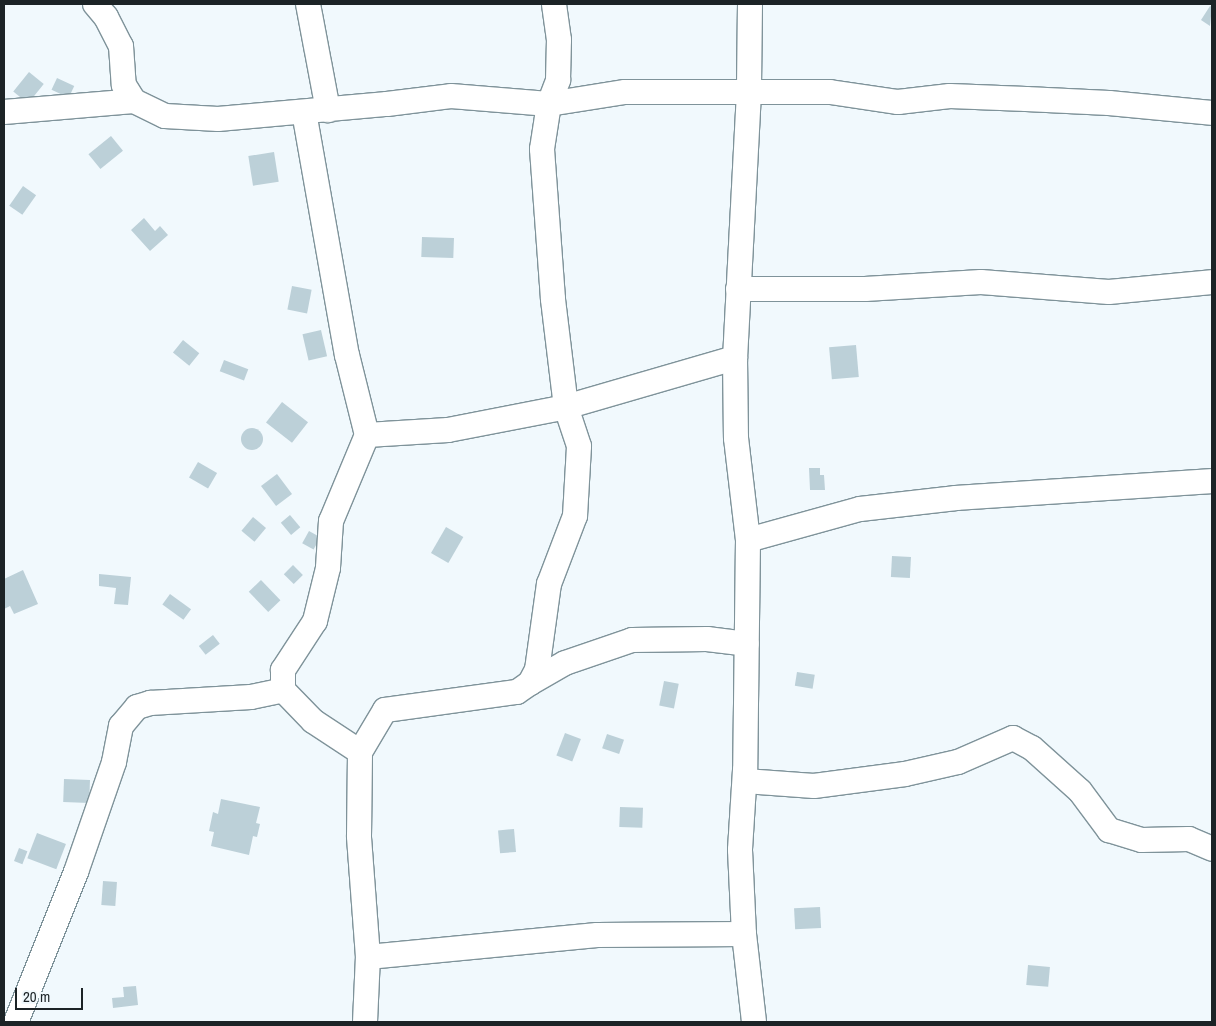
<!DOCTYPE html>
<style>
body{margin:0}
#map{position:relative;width:1216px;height:1026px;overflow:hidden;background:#f1f9fd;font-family:"Archivo Narrow",sans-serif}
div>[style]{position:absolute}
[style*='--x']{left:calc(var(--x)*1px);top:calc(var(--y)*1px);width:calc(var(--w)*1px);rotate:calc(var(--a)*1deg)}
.building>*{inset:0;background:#bcd0d8;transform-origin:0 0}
.round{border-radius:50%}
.roads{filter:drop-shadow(1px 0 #7f939a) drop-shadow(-1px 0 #7f939a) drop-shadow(0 1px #7f939a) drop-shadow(0 -1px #7f939a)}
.minor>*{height:24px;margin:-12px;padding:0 12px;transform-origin:12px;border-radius:12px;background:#fff}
span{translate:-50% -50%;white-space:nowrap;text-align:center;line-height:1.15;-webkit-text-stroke:5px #f1f9fd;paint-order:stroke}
.frame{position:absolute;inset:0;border:5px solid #1c2326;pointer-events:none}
.scale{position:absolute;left:15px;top:988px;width:68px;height:22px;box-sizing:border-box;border:2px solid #1c2326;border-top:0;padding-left:6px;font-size:15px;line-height:18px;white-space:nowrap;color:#1c2326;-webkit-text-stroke:4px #f1f9fd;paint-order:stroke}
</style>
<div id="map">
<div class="building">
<div style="clip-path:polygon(1210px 6px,1212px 7px,1210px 26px,1201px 20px)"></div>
<div style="left:29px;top:72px;width:19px;height:25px;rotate:39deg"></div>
<div style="left:57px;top:78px;width:19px;height:13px;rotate:25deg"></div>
<div style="left:111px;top:136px;width:19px;height:29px;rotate:51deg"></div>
<div style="left:274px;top:152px;width:30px;height:26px;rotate:81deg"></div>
<div style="left:23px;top:186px;width:16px;height:24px;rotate:35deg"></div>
<div style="clip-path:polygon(144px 218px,155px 231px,160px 226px,168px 235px,150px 251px,131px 230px)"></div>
<div style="left:422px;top:237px;width:32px;height:20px;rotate:2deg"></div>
<div style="left:292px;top:286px;width:20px;height:24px;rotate:11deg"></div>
<div style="left:321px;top:330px;width:27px;height:19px;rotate:77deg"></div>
<div style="left:183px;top:340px;width:21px;height:16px;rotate:39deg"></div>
<div style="left:856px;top:345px;width:32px;height:27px;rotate:85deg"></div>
<div style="left:224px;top:360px;width:26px;height:12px;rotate:21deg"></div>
<div style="left:282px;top:402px;width:33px;height:26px;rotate:38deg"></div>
<div class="round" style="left:241px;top:428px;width:22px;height:22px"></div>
<div style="left:198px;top:462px;width:22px;height:18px;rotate:30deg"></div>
<div style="clip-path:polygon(809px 468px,820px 468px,820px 475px,824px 475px,825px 490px,810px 490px)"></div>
<div style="left:277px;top:474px;width:25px;height:20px;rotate:53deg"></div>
<div style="left:290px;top:515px;width:16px;height:12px;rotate:50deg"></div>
<div style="left:253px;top:517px;width:17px;height:18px;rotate:40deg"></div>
<div style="left:446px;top:527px;width:20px;height:30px;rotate:30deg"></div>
<div style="left:309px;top:531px;width:13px;height:14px;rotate:29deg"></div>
<div style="left:892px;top:556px;width:19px;height:21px;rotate:3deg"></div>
<div style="left:293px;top:565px;width:14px;height:13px;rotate:45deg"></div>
<div style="clip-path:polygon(23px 570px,38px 604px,14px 614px,10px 606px,4px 609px,4px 579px)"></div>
<div style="clip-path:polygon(99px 574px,131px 577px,128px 605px,114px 604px,116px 588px,99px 586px)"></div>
<div style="left:261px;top:580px;width:28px;height:17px;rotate:46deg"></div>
<div style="left:170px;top:594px;width:26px;height:13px;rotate:36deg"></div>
<div style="left:213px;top:635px;width:11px;height:18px;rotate:52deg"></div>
<div style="left:797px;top:672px;width:18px;height:14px;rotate:9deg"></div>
<div style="left:664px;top:681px;width:15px;height:25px;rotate:11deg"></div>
<div style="left:565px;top:733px;width:17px;height:24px;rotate:21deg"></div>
<div style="left:607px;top:734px;width:18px;height:15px;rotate:19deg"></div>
<div style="left:64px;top:779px;width:26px;height:23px;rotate:2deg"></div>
<div style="clip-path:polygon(221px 799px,260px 807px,256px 823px,260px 824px,257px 837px,253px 836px,249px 855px,211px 846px,214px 832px,209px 831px,213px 812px,218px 814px)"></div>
<div style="left:620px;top:807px;width:23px;height:20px;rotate:2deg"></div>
<div style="left:514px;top:829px;width:23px;height:16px;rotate:85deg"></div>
<div style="left:37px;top:833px;width:31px;height:27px;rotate:21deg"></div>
<div style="left:19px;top:848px;width:9px;height:14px;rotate:21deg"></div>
<div style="left:103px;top:881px;width:14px;height:24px;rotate:4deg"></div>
<div style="left:820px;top:907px;width:21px;height:26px;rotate:87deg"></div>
<div style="left:1028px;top:965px;width:22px;height:20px;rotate:5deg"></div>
<div style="clip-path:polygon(136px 986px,138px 1005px,113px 1008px,112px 998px,124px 997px,123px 987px)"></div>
</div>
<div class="roads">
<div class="minor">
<div style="--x:95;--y:4;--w:17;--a:50"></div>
<div style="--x:106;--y:17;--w:33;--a:63"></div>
<div style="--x:121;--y:46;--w:39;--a:86"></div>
<div style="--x:124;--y:85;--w:19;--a:58"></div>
<div style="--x:308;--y:4;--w:108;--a:79.3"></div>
<div style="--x:750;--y:4;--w:88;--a:90.7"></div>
<div style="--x:749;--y:92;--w:266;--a:93"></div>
<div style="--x:735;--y:358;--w:80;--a:89.3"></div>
<div style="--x:736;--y:438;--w:103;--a:83.3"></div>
<div style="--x:748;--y:540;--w:230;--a:90.7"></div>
<div style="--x:745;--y:770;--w:80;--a:93.6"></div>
<div style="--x:740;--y:850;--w:84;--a:87.3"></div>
<div style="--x:744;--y:934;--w:89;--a:83.5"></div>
<div style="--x:4;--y:112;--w:130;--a:-4.8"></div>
<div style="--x:134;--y:101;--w:34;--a:26"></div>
<div style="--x:165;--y:116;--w:53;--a:3.2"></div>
<div style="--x:218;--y:119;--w:170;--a:-5.1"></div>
<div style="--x:387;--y:104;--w:64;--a:-7.1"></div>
<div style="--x:451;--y:96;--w:98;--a:4.7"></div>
<div style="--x:549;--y:104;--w:77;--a:-9"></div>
<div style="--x:625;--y:92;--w:205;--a:0"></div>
<div style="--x:830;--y:92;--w:69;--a:8.4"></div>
<div style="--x:898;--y:102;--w:52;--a:-6.6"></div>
<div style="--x:950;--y:96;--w:76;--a:2.3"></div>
<div style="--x:1026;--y:99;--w:83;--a:2.8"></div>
<div style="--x:1109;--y:103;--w:103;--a:5.5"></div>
<div style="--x:304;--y:112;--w:247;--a:80"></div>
<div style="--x:347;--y:355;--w:82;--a:76"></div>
<div style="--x:367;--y:435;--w:93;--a:112.7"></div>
<div style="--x:331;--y:521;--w:47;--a:93.7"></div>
<div style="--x:328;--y:568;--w:55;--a:103.8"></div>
<div style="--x:315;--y:621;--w:59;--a:123.1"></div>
<div style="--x:283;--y:670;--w:20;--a:90"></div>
<div style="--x:283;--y:690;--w:43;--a:45.9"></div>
<div style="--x:313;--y:721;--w:56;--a:33.4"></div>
<div style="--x:738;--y:289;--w:127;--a:0"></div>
<div style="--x:865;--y:289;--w:116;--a:-3.5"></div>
<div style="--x:981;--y:282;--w:128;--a:4.5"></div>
<div style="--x:1109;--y:292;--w:103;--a:-5.5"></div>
<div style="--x:367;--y:435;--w:81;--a:-3.5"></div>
<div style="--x:448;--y:430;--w:120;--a:-11"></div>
<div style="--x:566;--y:407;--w:176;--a:-16.2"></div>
<div style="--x:748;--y:540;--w:116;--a:-15.5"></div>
<div style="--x:860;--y:509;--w:97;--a:-6.5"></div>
<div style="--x:956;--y:498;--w:257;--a:-3.8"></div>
<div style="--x:530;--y:683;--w:40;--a:-29.7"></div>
<div style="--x:565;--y:663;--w:71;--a:-18.9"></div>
<div style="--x:632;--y:640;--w:75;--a:-0.8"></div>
<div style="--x:707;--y:639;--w:40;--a:7.1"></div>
<div style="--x:745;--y:781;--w:69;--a:4.1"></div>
<div style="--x:814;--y:786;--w:92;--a:-7.5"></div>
<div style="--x:905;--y:774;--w:54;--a:-12.8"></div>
<div style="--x:958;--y:762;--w:60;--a:-23.6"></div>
<div style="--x:1013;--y:738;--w:21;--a:28"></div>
<div style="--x:1032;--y:748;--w:64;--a:41.9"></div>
<div style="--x:1080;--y:791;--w:49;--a:53.4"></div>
<div style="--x:1109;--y:830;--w:34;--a:17"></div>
<div style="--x:1142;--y:840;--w:47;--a:-1.2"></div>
<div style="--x:1189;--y:839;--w:25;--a:23"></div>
<div style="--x:368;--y:957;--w:230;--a:-5.5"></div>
<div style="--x:597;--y:935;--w:147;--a:-0.4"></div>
<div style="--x:16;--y:1022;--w:162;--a:-68.2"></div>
<div style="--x:76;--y:872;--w:116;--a:-70.9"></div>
<div style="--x:114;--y:762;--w:37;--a:-79"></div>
<div style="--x:121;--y:726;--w:25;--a:-50"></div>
<div style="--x:137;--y:707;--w:14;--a:-17"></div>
<div style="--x:150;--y:703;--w:101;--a:-3.4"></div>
<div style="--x:251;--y:697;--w:33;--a:-12"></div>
<div style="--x:365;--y:1022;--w:65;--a:-87.4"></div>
<div style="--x:368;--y:957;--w:121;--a:-94.3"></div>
<div style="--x:359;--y:836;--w:84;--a:-89.3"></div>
<div style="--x:360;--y:752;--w:49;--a:-59.2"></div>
<div style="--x:385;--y:710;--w:133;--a:-7.8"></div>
<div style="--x:517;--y:692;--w:16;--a:-35"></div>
<div style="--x:530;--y:683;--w:15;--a:-62"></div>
<div style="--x:537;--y:670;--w:87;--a:-82.1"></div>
<div style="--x:549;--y:584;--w:73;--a:-69.1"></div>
<div style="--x:575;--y:516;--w:70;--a:-86.7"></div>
<div style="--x:579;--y:446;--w:41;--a:-108.4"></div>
<div style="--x:566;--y:407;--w:109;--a:-96.9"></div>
<div style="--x:553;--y:299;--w:150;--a:-94.2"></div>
<div style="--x:542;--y:149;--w:46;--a:-81.2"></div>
<div style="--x:549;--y:104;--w:26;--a:-69"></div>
<div style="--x:558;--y:80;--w:40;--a:-88.6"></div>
<div style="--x:559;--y:40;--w:36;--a:-98"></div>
</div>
</div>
<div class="frame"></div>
<div class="scale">20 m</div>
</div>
